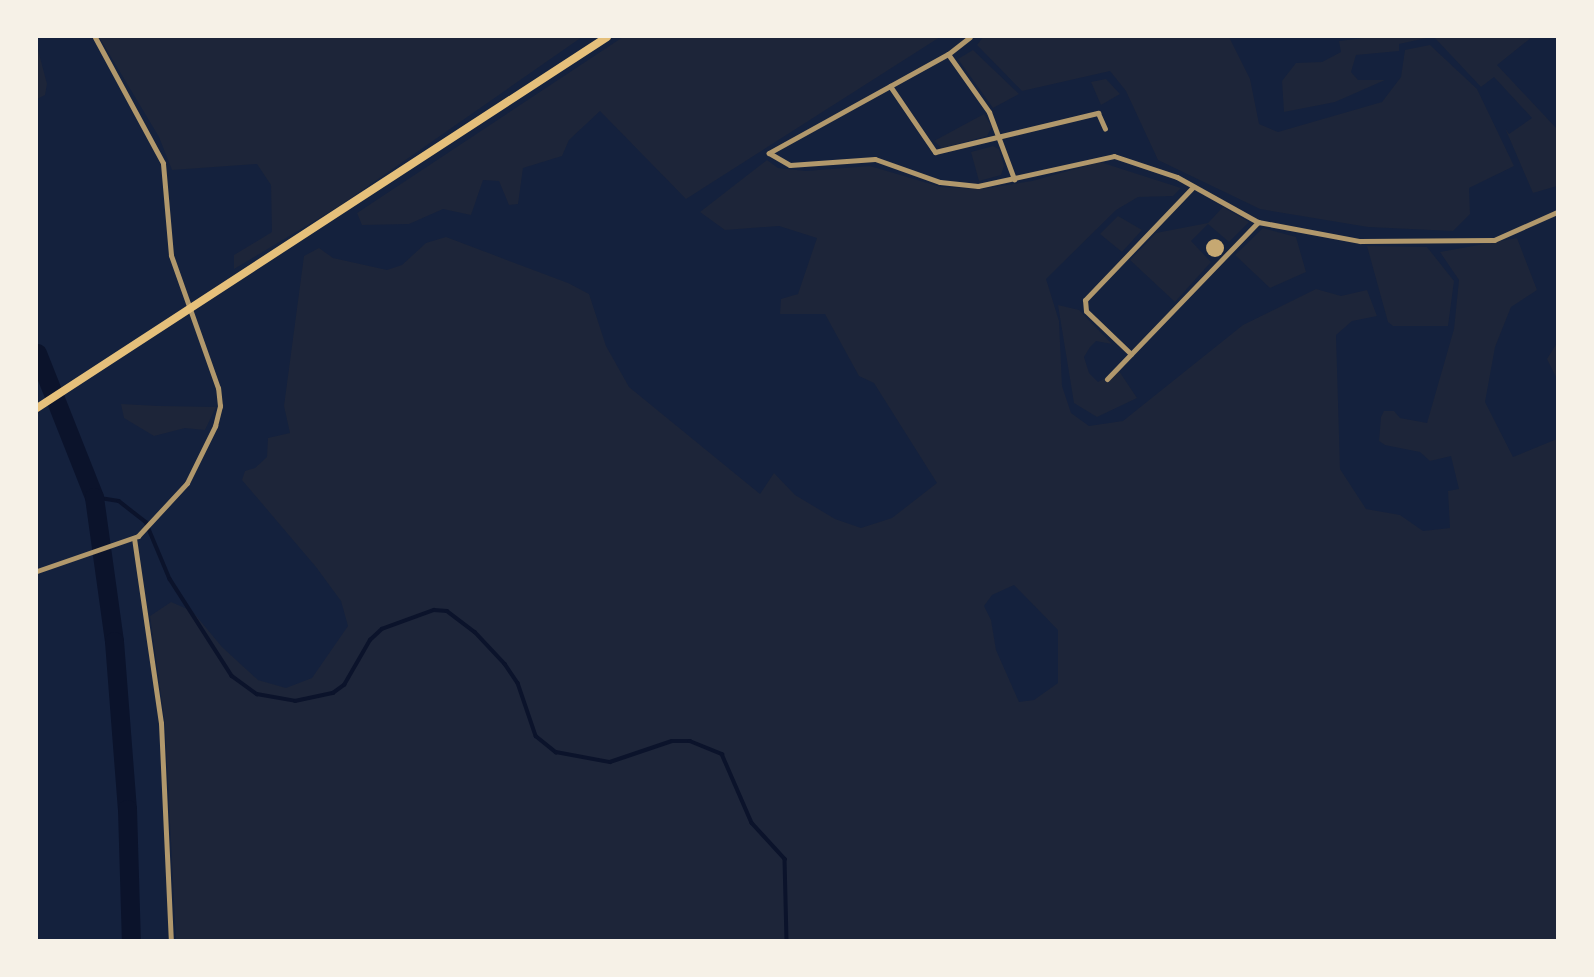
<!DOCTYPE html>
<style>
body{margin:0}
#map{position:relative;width:1594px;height:977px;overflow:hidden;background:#14213d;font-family:"IBM Plex Sans",sans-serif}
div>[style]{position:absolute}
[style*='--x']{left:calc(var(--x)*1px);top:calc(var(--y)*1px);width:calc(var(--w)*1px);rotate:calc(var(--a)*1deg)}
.green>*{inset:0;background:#1d2539}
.stream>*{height:3.5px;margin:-1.75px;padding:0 1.75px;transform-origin:1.75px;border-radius:1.75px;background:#0b132b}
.river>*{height:19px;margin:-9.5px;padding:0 9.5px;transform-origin:9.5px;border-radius:9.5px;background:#0b132b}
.building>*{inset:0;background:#c6a872}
.round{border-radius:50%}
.minor>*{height:5px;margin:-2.5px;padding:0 2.5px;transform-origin:2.5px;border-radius:2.5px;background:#b1986c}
.secondary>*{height:8px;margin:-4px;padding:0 4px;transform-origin:4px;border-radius:4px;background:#e5c07b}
span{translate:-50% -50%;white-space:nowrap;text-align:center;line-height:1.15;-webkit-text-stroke:7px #f6f1e7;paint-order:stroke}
.frame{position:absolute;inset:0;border:38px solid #f6f1e7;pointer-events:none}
</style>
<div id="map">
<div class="green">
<div style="clip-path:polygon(99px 37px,582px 37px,338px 207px,234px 269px,234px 255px,272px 232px,271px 185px,257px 164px,172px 170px,159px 137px)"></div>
<div style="clip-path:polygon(623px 37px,940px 37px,686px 199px,600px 111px,569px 140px,562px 156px,523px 168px,518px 204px,509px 205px,499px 181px,483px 180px,471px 215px,443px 209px,409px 224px,362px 225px,357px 213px)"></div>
<div style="clip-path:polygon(983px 37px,1229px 37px,1250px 79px,1259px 124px,1278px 132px,1382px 102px,1401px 77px,1405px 50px,1430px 45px,1477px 89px,1514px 166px,1469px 188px,1470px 214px,1453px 231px,1368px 227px,1260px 209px,1158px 160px,1126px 91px,1110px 71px,1022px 91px,977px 45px)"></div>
<div style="clip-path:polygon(1372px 37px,1431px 37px,1399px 44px,1399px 51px,1356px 55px,1351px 72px,1358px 80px,1385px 80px,1335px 102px,1284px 112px,1282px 81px,1296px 63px,1322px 62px,1341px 52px,1339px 41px)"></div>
<div style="clip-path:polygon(1434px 37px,1532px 37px,1497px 65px,1557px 129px,1557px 186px,1533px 193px,1505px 128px,1509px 134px,1532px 118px,1494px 77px,1481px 87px)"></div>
<div style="clip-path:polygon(37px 46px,47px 84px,45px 95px,37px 99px)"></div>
<div style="clip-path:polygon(973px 50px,1019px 94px,993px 108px,958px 59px)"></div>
<div style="clip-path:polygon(1106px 79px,1120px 94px,1101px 105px,1091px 82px)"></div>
<div style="clip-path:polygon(984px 114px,992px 127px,987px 136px,942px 148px,934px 141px)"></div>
<div style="clip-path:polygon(993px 146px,999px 149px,1004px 166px,1001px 175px,979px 181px,971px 152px)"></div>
<div style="clip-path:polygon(evenodd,767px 160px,778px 168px,806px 171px,870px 166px,941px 187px,982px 189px,1032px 181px,1100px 162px,1181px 188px,1173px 196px,1138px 197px,1116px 210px,1046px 279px,1059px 321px,1062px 386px,1071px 413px,1089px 426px,1123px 421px,1243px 325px,1316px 289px,1341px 296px,1367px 290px,1377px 316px,1352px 321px,1336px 335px,1340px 469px,1366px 509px,1400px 515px,1423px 531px,1450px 528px,1448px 491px,1459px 489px,1451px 456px,1430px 461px,1420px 452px,1385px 445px,1379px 441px,1381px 417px,1384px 411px,1394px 411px,1400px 418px,1427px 423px,1454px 329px,1459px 280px,1440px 252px,1517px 238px,1537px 290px,1511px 307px,1495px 347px,1485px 402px,1513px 457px,1557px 439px,1557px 940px,176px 940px,165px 724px,150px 616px,171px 602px,192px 611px,222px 647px,258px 680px,286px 688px,312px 678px,348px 626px,341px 601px,316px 567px,242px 480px,245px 471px,255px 468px,267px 457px,268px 438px,290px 433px,284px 406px,304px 256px,319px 248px,333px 258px,387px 270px,402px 265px,426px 243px,446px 237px,568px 283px,589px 294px,606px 346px,629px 387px,760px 494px,774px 473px,795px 495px,835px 519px,861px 528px,892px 518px,937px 483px,874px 383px,859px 376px,825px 314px,780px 314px,781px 299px,798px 294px,817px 238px,779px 226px,725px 230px,700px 212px,767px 160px,1014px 585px,1058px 630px,1058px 683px,1034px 700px,1019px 702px,996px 650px,991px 620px,984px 606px,992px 595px,1014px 585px)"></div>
<div style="clip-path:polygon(1223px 207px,1249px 222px,1229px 242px,1208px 224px,1191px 241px,1211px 262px,1175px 302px,1130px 260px,1156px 233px,1208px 223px)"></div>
<div style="clip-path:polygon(1118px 216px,1142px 230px,1122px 252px,1100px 234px)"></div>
<div style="clip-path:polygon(1263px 228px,1296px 237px,1306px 272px,1270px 288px,1235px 255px)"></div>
<div style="clip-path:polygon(1367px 246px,1427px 247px,1454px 281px,1448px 326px,1393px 326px,1388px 322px)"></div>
<div style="clip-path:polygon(1058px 305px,1079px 310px,1112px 344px,1096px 341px,1090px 347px,1084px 357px,1089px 373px,1098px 382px,1119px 371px,1137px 398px,1097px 417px,1074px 403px)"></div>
<div style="clip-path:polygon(1557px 343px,1557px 379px,1547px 359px)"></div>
<div style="clip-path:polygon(121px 404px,159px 406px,216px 407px,205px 430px,185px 428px,154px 436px,124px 418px)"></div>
</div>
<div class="stream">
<div style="--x:94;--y:497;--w:25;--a:9"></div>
<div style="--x:119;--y:501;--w:34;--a:38"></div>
<div style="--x:146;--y:522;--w:62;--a:67.2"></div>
<div style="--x:170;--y:579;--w:115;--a:57.4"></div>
<div style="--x:232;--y:676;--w:31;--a:36"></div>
<div style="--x:257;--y:694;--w:39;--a:10"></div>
<div style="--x:295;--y:701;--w:39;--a:-12"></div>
<div style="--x:333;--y:693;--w:14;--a:-36"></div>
<div style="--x:344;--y:685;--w:52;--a:-60"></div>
<div style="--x:370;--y:640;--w:16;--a:-43"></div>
<div style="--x:382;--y:629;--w:55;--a:-20.1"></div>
<div style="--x:434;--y:610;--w:13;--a:4"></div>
<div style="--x:447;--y:611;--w:35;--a:37"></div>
<div style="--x:475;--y:632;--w:44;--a:46.8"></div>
<div style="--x:505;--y:664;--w:23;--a:56"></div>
<div style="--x:518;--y:683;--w:56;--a:71.2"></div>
<div style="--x:536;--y:736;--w:26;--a:39"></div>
<div style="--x:556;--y:752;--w:55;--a:10.5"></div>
<div style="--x:610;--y:762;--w:65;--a:-18.7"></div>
<div style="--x:672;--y:741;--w:18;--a:0"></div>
<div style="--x:690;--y:741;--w:35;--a:22"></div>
<div style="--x:722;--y:754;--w:75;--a:66.5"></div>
<div style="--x:752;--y:823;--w:49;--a:47.5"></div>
<div style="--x:785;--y:859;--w:81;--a:88.6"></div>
</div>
<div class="river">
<div style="--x:37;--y:353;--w:155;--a:68.4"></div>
<div style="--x:94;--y:497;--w:145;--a:82.1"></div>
<div style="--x:114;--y:641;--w:169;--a:85.6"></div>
<div style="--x:127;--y:809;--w:131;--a:88.3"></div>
</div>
<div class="building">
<div class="round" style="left:1206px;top:239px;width:18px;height:18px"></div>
</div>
<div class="minor">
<div style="--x:970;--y:37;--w:28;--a:142"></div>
<div style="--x:948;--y:54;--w:205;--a:151.1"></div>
<div style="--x:769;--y:153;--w:24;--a:30"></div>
<div style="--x:790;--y:165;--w:85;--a:-4"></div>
<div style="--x:875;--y:159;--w:69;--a:19.5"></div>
<div style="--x:940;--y:182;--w:38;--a:6"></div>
<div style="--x:978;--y:186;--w:139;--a:-12.4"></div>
<div style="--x:1114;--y:156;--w:66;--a:18.4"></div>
<div style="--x:1177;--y:177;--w:93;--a:29.1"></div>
<div style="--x:1258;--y:222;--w:104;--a:10.6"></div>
<div style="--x:1360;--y:241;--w:134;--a:-0.4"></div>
<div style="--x:1494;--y:240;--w:69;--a:-24"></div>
<div style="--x:948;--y:54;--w:71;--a:54.7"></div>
<div style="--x:989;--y:112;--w:72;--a:69.5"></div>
<div style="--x:890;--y:86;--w:80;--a:55.7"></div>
<div style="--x:935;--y:152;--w:168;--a:-13.5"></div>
<div style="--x:1098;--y:113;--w:17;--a:66"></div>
<div style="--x:1131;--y:354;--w:62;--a:-136.3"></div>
<div style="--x:1086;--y:311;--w:11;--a:-95"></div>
<div style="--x:1085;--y:300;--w:156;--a:-46.3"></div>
<div style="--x:1107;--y:379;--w:218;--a:-46.1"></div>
<div style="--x:134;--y:538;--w:187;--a:81.7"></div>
<div style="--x:161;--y:723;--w:217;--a:87.4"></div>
<div style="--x:37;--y:571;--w:107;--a:-19.1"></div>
<div style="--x:138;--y:536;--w:72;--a:-47.2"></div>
<div style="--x:187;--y:483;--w:64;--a:-63.8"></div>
<div style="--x:215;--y:426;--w:21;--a:-76"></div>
<div style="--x:220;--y:406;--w:18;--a:-96"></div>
<div style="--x:218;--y:388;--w:141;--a:-109.5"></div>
<div style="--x:171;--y:255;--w:92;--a:-95"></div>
<div style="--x:163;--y:163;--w:143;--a:-118.4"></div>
</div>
<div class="secondary">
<div style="--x:37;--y:408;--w:680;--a:-33.06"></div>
</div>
<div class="frame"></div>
</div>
